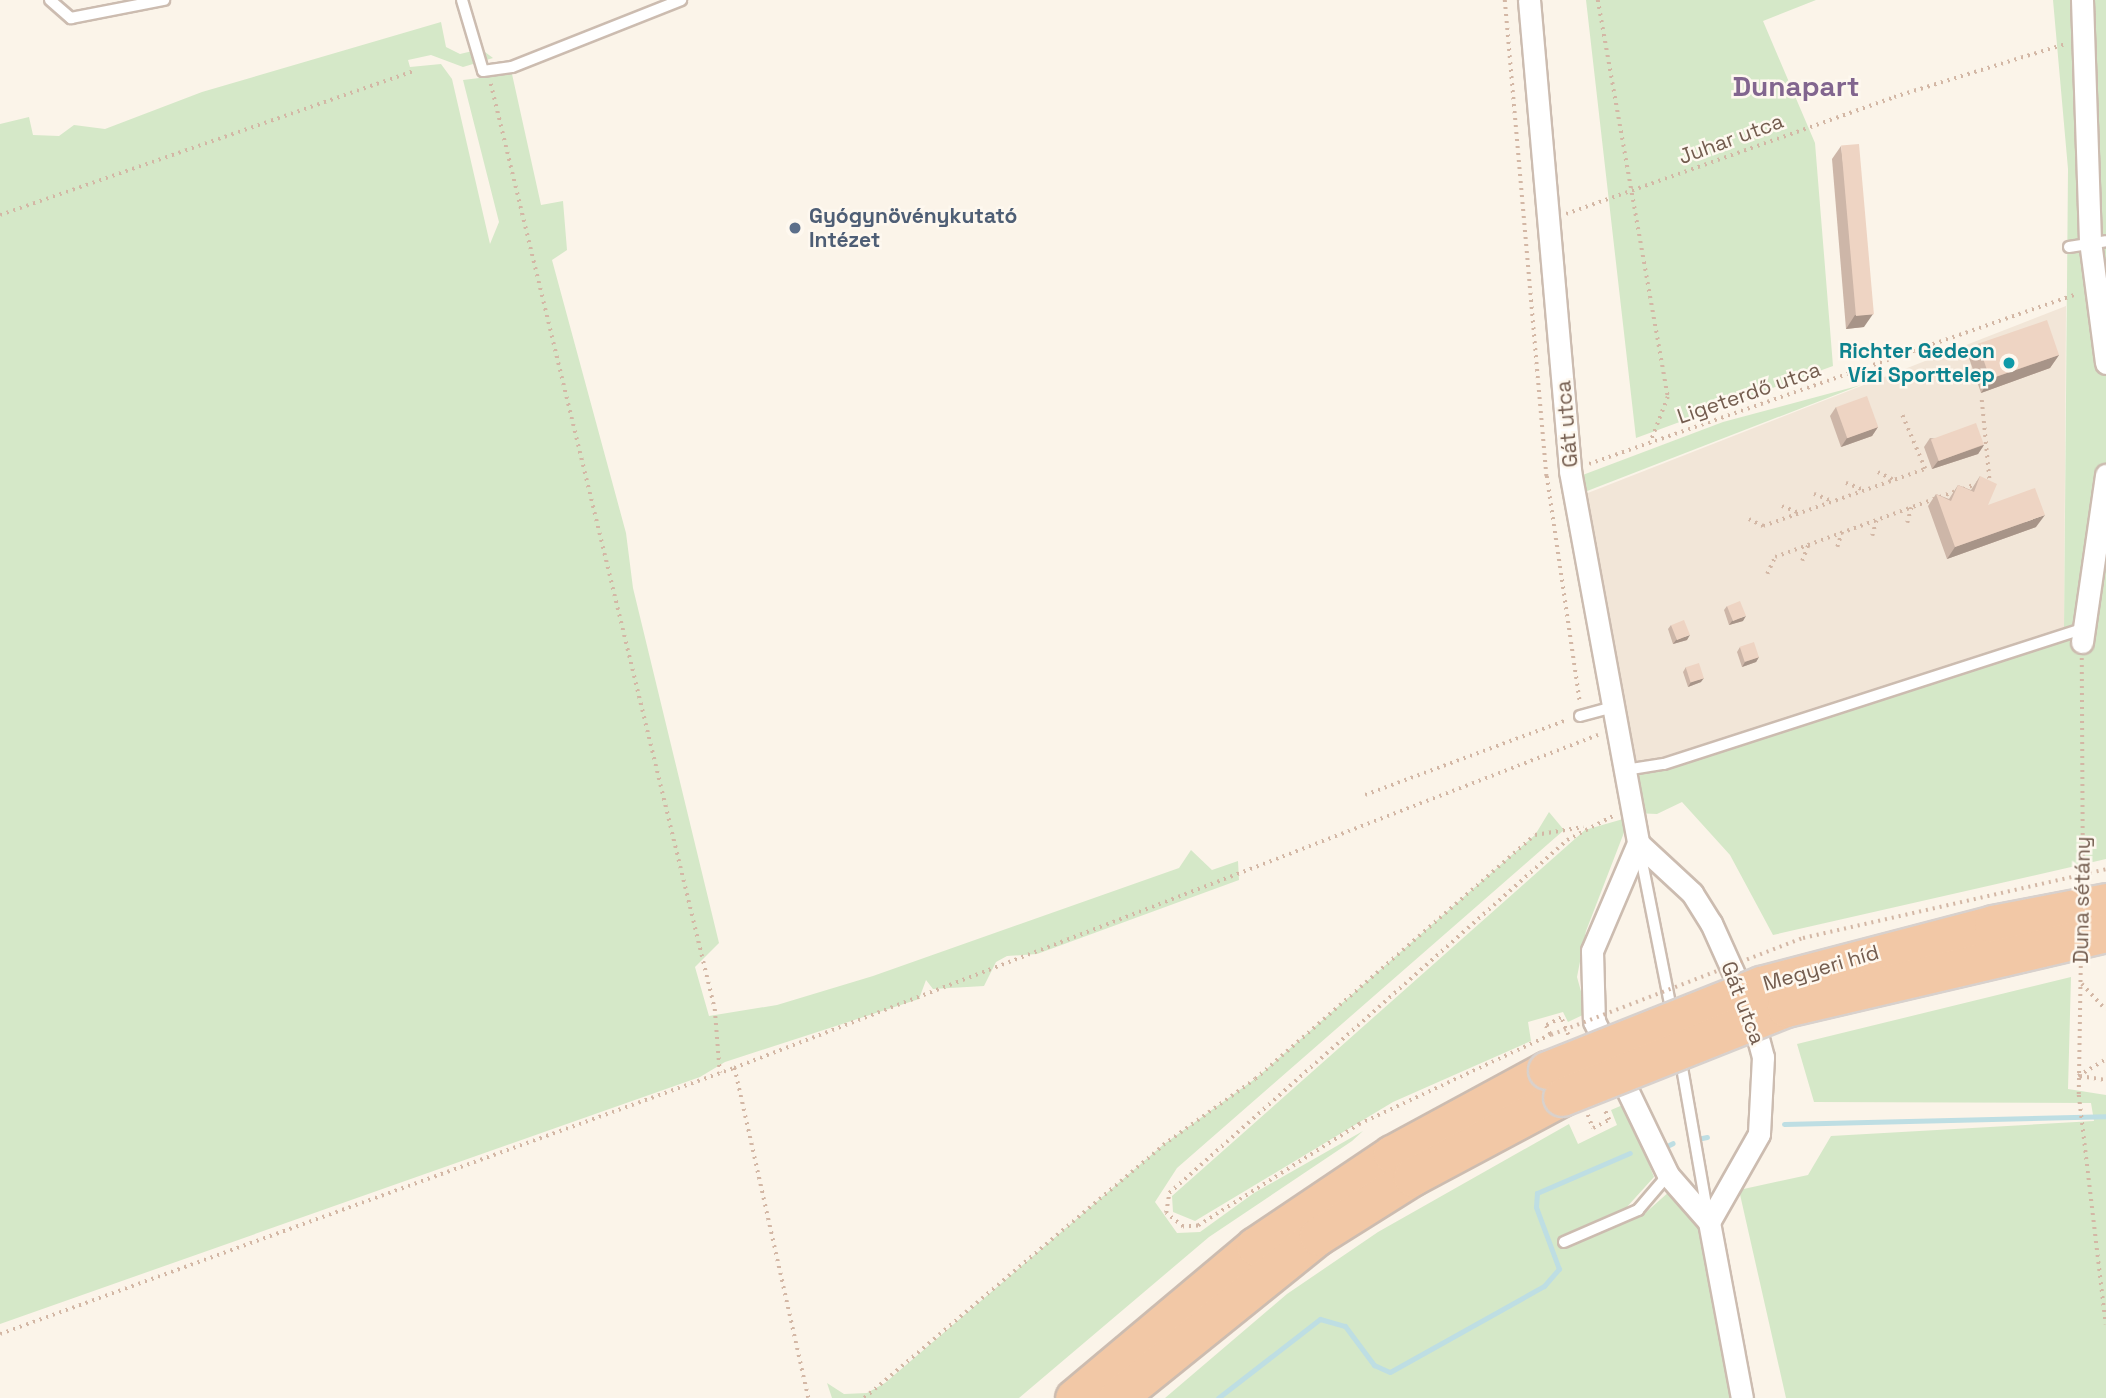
<!DOCTYPE html>
<meta charset="utf-8">
<style>
body{margin:0}
#map{position:relative;width:2106px;height:1398px;overflow:hidden;background:#fbf4e9;font-family:"Space Grotesk",sans-serif}
div>[style]{position:absolute}
[style*='--x']{left:calc(var(--x)*1px);top:calc(var(--y)*1px);width:calc(var(--w)*1px);rotate:calc(var(--a)*1deg)}
.residential>*{inset:0;background:#f2e6d8}
.green>*{inset:0;background:#d5e8c8}
.stream>*{height:5px;margin:-2.5px;padding:0 2.5px;transform-origin:2.5px;border-radius:2.5px;background:#bedee3}
.path>*{height:3.5px;margin-top:-1.75px;transform-origin:0;background:repeating-linear-gradient(90deg,#d3b7a5 0 2px,transparent 0 7px)}
.roads{filter:drop-shadow(2px 0 #ccbcb0) drop-shadow(-2px 0 #ccbcb0) drop-shadow(0 2px #ccbcb0) drop-shadow(0 -2px #ccbcb0)}
.service>*{height:10px;margin:-5px;padding:0 5px;transform-origin:5px;border-radius:5px;background:#fff}
.minor>*{height:21px;margin:-10.5px;padding:0 10.5px;transform-origin:10.5px;border-radius:10.5px;background:#fff}
.trunk>*{height:37px;margin:-18.5px;padding:0 18.5px;transform-origin:18.5px;border-radius:18.5px;background:#f2c8a6}
.path-bridge>*{height:3.5px;margin-top:-1.75px;transform-origin:0;background:repeating-linear-gradient(90deg,#d3b7a5 0 2px,transparent 0 7px)}
.bridges{filter:drop-shadow(2px 0 #d8d1cd) drop-shadow(-2px 0 #d8d1cd) drop-shadow(0 2px #d8d1cd) drop-shadow(0 -2px #d8d1cd)}
.trunk-bridge>*{height:37px;margin:-18.5px;padding:0 18.5px;transform-origin:18.5px;border-radius:18.5px;background:#f2c8a6}
.wall>*{inset:0;background:#cdb6a8}
.shaded-wall>*{inset:0;background:#a79488}
.building>*{inset:0;background:#eed4c3;transform-origin:0 0}
.dots>*{width:19px;height:19px;translate:-50% -50%;box-sizing:border-box;border:4px solid #fef8ef;border-radius:50%}
span{translate:-50% -50%;white-space:nowrap;text-align:center;line-height:1.15;-webkit-text-stroke:5px #fef8ef;paint-order:stroke}
.street-label{font-size:21px;color:#735c4e}
.service-label{font-size:21px;color:#4e5e75;font-weight:700}
.left{translate:0 -50%;text-align:left}
.culture-label{font-size:21px;color:#0d838f;font-weight:700}
.right{translate:-100% -50%;text-align:right}
.district-label{font-size:28px;color:#82668f;font-weight:700}
</style>
<div id="map">
<div class="residential">
<div style="clip-path:polygon(2066px 306px,2064px 629px,1663px 766px,1625px 770px,1575px 498px)"></div>
</div>
<div class="green">
<div style="clip-path:polygon(1586px 0,1816px 0,1763px 21px,1815px 143px,1833px 366px,1636px 438px)"></div>
<div style="clip-path:polygon(2053px 0,2106px 0,2106px 859px,1773px 935px,1730px 855px,1682px 802px,1657px 814px,1633px 813px,1625px 770px,1663px 766px,2064px 629px,2068px 169px)"></div>
<div style="clip-path:polygon(441px 22px,446px 47px,460px 54px,481px 49px,493px 58px,463px 67px,431px 55px,408px 60px,410px 67px,441px 64px,452px 79px,490px 244px,499px 222px,463px 80px,512px 74px,541px 205px,563px 201px,567px 250px,552px 260px,626px 533px,633px 588px,719px 943px,695px 967px,709px 1016px,777px 1005px,873px 976px,1179px 868px,1191px 850px,1212px 870px,1238px 861px,1239px 880px,1037px 954px,1007px 956px,996px 962px,984px 986px,933px 989px,926px 980px,919px 999px,725px 1062px,700px 1077px,0 1324px,0 124px,29px 117px,33px 135px,59px 136px,74px 125px,105px 129px,202px 92px)"></div>
<div style="clip-path:polygon(1861px 385px,1582px 493px,1580px 476px,1723px 422px)"></div>
<div style="clip-path:polygon(1549px 812px,1564px 830px,1177px 1168px,1155px 1202px,1177px 1233px,1200px 1232px,1254px 1193px,1363px 1131px,1352px 1141px,1209px 1237px,1019px 1398px,832px 1398px,827px 1383px,844px 1394px,867px 1393px,885px 1383px,1163px 1145px,1255px 1079px,1535px 835px)"></div>
<div style="clip-path:polygon(1630px 817px,1586px 931px,1577px 977px,1587px 1013px,1568px 1022px,1563px 1012px,1528px 1022px,1531px 1041px,1393px 1102px,1195px 1221px,1173px 1212px,1172px 1196px,1585px 830px)"></div>
<div style="clip-path:polygon(2071px 977px,2068px 1089px,2106px 1095px,2106px 1398px,1786px 1398px,1739px 1190px,1808px 1175px,1831px 1136px,2094px 1121px,2091px 1103px,1814px 1102px,1797px 1044px)"></div>
<div style="clip-path:polygon(1625px 1104px,1654px 1177px,1626px 1208px,1560px 1236px,1563px 1247px,1642px 1216px,1671px 1190px,1702px 1227px,1737px 1398px,1165px 1398px,1287px 1294px,1378px 1232px,1569px 1124px,1578px 1144px,1617px 1125px,1611px 1110px)"></div>
</div>
<div class="stream">
<div style="--x:1784;--y:1124;--w:322;--a:-1.4"></div>
<div style="--x:1702;--y:1138;--w:5;--a:-11"></div>
<div style="--x:1669;--y:1145;--w:4;--a:-27"></div>
<div style="--x:1218;--y:1398;--w:129;--a:-37.8"></div>
<div style="--x:1320;--y:1319;--w:26;--a:16"></div>
<div style="--x:1345;--y:1326;--w:49;--a:53.4"></div>
<div style="--x:1374;--y:1365;--w:17;--a:24"></div>
<div style="--x:1390;--y:1372;--w:176;--a:-29.2"></div>
<div style="--x:1544;--y:1286;--w:23;--a:-49"></div>
<div style="--x:1559;--y:1269;--w:66;--a:-110.4"></div>
<div style="--x:1536;--y:1207;--w:14;--a:-86"></div>
<div style="--x:1537;--y:1193;--w:101;--a:-23.3"></div>
</div>
<div class="path">
<div style="--x:1505;--y:0;--w:478;--a:85"></div>
<div style="--x:1547;--y:476;--w:227;--a:81.7"></div>
<div style="--x:1598;--y:0;--w:403;--a:80"></div>
<div style="--x:1668;--y:397;--w:50;--a:111"></div>
<div style="--x:491;--y:84;--w:952;--a:76.39"></div>
<div style="--x:715;--y:1009;--w:64;--a:85.5"></div>
<div style="--x:1566;--y:214;--w:348;--a:-19.6"></div>
<div style="--x:1894;--y:97;--w:179;--a:-17.2"></div>
<div style="--x:0;--y:215;--w:437;--a:-19.2"></div>
<div style="--x:1982;--y:400;--w:83;--a:84.5"></div>
<div style="--x:1589;--y:464;--w:517;--a:-19.21"></div>
<div style="--x:1878;--y:472;--w:18;--a:27"></div>
<div style="--x:1846;--y:483;--w:19;--a:21"></div>
<div style="--x:1963;--y:489;--w:17;--a:-21"></div>
<div style="--x:1814;--y:494;--w:19;--a:21"></div>
<div style="--x:1782;--y:506;--w:18;--a:22"></div>
<div style="--x:1749;--y:519;--w:16;--a:27"></div>
<div style="--x:1763;--y:526;--w:172;--a:-19.4"></div>
<div style="--x:1925;--y:469;--w:59;--a:-113.1"></div>
<div style="--x:1907;--y:523;--w:16;--a:-75"></div>
<div style="--x:1872;--y:536;--w:16;--a:-75"></div>
<div style="--x:1837;--y:547;--w:16;--a:-72"></div>
<div style="--x:1802;--y:561;--w:17;--a:-69"></div>
<div style="--x:1767;--y:574;--w:19;--a:-65"></div>
<div style="--x:1775;--y:557;--w:193;--a:-20"></div>
<div style="--x:2082;--y:658;--w:220;--a:89.7"></div>
<div style="--x:1365;--y:795;--w:215;--a:-20.4"></div>
<div style="--x:2081;--y:966;--w:129;--a:90.9"></div>
<div style="--x:2079;--y:1095;--w:231;--a:83.3"></div>
<div style="--x:2082;--y:984;--w:35;--a:47"></div>
<div style="--x:1568;--y:1035;--w:18;--a:-112"></div>
<div style="--x:1561;--y:1018;--w:17;--a:152"></div>
<div style="--x:1546;--y:1026;--w:10;--a:61"></div>
<div style="--x:1551;--y:1035;--w:211;--a:155"></div>
<div style="--x:1360;--y:1124;--w:191;--a:147.8"></div>
<div style="--x:1198;--y:1226;--w:15;--a:176"></div>
<div style="--x:1183;--y:1227;--w:22;--a:-141"></div>
<div style="--x:1166;--y:1213;--w:20;--a:-81"></div>
<div style="--x:1169;--y:1193;--w:532;--a:-41.57"></div>
<div style="--x:1567;--y:840;--w:52;--a:-27.6"></div>
<div style="--x:2078;--y:1076;--w:33;--a:-31"></div>
<div style="--x:2080;--y:1076;--w:26;--a:9"></div>
<div style="--x:1588;--y:1115;--w:14;--a:69"></div>
<div style="--x:1593;--y:1128;--w:18;--a:-27"></div>
<div style="--x:1609;--y:1120;--w:12;--a:-114"></div>
<div style="--x:0;--y:1334;--w:781;--a:-19.92"></div>
<div style="--x:808;--y:1398;--w:338;--a:-102.6"></div>
<div style="--x:734;--y:1068;--w:926;--a:-21.08"></div>
<div style="--x:864;--y:1398;--w:392;--a:-40.2"></div>
<div style="--x:1163;--y:1145;--w:113;--a:-35.7"></div>
<div style="--x:1255;--y:1079;--w:371;--a:-41.1"></div>
<div style="--x:1535;--y:835;--w:49;--a:-9.5"></div>
</div>
<div class="roads">
<div class="service">
<div style="--x:50;--y:0;--w:28;--a:41"></div>
<div style="--x:71;--y:18;--w:95;--a:-11"></div>
<div style="--x:462;--y:0;--w:74;--a:73.5"></div>
<div style="--x:483;--y:71;--w:29;--a:-8"></div>
<div style="--x:512;--y:67;--w:182;--a:-21.6"></div>
<div style="--x:2069;--y:247;--w:37;--a:-9"></div>
<div style="--x:1580;--y:716;--w:34;--a:-15"></div>
<div style="--x:1625;--y:770;--w:39;--a:-9"></div>
<div style="--x:1664;--y:764;--w:440;--a:-17.9"></div>
<div style="--x:1639;--y:847;--w:169;--a:78.8"></div>
<div style="--x:1680;--y:1056;--w:162;--a:80.1"></div>
<div style="--x:1564;--y:1242;--w:81;--a:-23.4"></div>
<div style="--x:1638;--y:1210;--w:46;--a:-49.4"></div>
</div>
<div class="minor">
<div style="--x:1529;--y:0;--w:473;--a:85"></div>
<div style="--x:1570;--y:471;--w:378;--a:79.6"></div>
<div style="--x:1638;--y:843;--w:117;--a:113.1"></div>
<div style="--x:1592;--y:951;--w:70;--a:88.4"></div>
<div style="--x:1594;--y:1021;--w:171;--a:64.3"></div>
<div style="--x:1668;--y:1175;--w:62;--a:48.9"></div>
<div style="--x:2082;--y:0;--w:241;--a:88.1"></div>
<div style="--x:2090;--y:241;--w:123;--a:82.5"></div>
<div style="--x:2082;--y:642;--w:169;--a:-81.8"></div>
<div style="--x:1638;--y:843;--w:74;--a:42.8"></div>
<div style="--x:1692;--y:893;--w:36;--a:58"></div>
<div style="--x:1711;--y:923;--w:98;--a:65.8"></div>
<div style="--x:1751;--y:1012;--w:47;--a:75.1"></div>
<div style="--x:1763;--y:1057;--w:77;--a:93"></div>
<div style="--x:1759;--y:1134;--w:101;--a:119.6"></div>
<div style="--x:1709;--y:1222;--w:179;--a:79.4"></div>
</div>
<div class="trunk">
<div style="--x:1074;--y:1398;--w:236;--a:-40"></div>
<div style="--x:1255;--y:1246;--w:165;--a:-33.9"></div>
<div style="--x:1392;--y:1154;--w:176;--a:-28.5"></div>
<div style="--x:1117;--y:1398;--w:258;--a:-38.9"></div>
<div style="--x:1318;--y:1236;--w:111;--a:-32.1"></div>
<div style="--x:1412;--y:1177;--w:170;--a:-28.1"></div>
</div>
</div>
<div class="path-bridge">
<div style="--x:1551;--y:1035;--w:270;--a:-21.1"></div>
<div style="--x:1803;--y:938;--w:311;--a:-12.8"></div>
</div>
<div class="bridges">
<div class="trunk-bridge">
<div style="--x:1547;--y:1070;--w:230;--a:-21.7"></div>
<div style="--x:1761;--y:985;--w:240;--a:-14.7"></div>
<div style="--x:1993;--y:924;--w:115;--a:-11"></div>
<div style="--x:1562;--y:1097;--w:241;--a:-21.7"></div>
<div style="--x:1786;--y:1008;--w:329;--a:-13.2"></div>
</div>
</div>
<div class="wall">
<div style="clip-path:polygon(1841px 146px,1864px 327px,1846px 329px,1832px 159px)"></div>
<div style="clip-path:polygon(1978px 345px,2059px 355px,2050px 368px,1981px 393px,1969px 358px)"></div>
<div style="clip-path:polygon(1836px 407px,1878px 427px,1872px 436px,1841px 447px,1830px 416px)"></div>
<div style="clip-path:polygon(1930px 438px,1984px 445px,1978px 454px,1932px 469px,1924px 447px)"></div>
<div style="clip-path:polygon(1980px 476px,1988px 505px,2036px 527px,1947px 559px,1928px 506px,1936px 494px,1949px 499px,1958px 485px,1971px 490px)"></div>
<div style="clip-path:polygon(1727px 606px,1743px 621px,1729px 625px,1724px 610px)"></div>
<div style="clip-path:polygon(1671px 625px,1687px 640px,1673px 644px,1668px 629px)"></div>
<div style="clip-path:polygon(1740px 647px,1759px 657px,1756px 662px,1742px 667px,1737px 652px)"></div>
<div style="clip-path:polygon(1686px 667px,1701px 682px,1688px 687px,1683px 672px)"></div>
</div>
<div class="shaded-wall">
<div style="clip-path:polygon(1873px 314px,1864px 327px,1846px 329px,1855px 315px)"></div>
<div style="clip-path:polygon(2059px 355px,2050px 368px,1981px 393px,1990px 379px)"></div>
<div style="clip-path:polygon(1878px 427px,1872px 436px,1841px 447px,1847px 438px)"></div>
<div style="clip-path:polygon(1984px 445px,1978px 454px,1932px 469px,1938px 461px)"></div>
<div style="clip-path:polygon(2045px 515px,2036px 527px,1947px 559px,1955px 547px)"></div>
<div style="clip-path:polygon(1746px 616px,1743px 621px,1729px 625px,1732px 621px)"></div>
<div style="clip-path:polygon(1690px 635px,1687px 640px,1673px 644px,1676px 640px)"></div>
<div style="clip-path:polygon(1759px 657px,1756px 662px,1742px 667px,1745px 662px)"></div>
<div style="clip-path:polygon(1704px 678px,1701px 682px,1688px 687px,1691px 682px)"></div>
</div>
<div class="building">
<div style="left:1859px;top:144px;width:171px;height:18px;rotate:85deg"></div>
<div style="left:2047px;top:320px;width:37px;height:73px;rotate:71deg"></div>
<div style="left:1867px;top:396px;width:33px;height:33px;rotate:70deg"></div>
<div style="left:1976px;top:423px;width:23px;height:48px;rotate:70deg"></div>
<div style="clip-path:polygon(1980px 476px,1997px 484px,1988px 505px,2035px 488px,2045px 515px,1955px 547px,1936px 494px,1951px 501px,1958px 485px,1974px 492px)"></div>
<div style="left:1740px;top:601px;width:16px;height:14px;rotate:68deg"></div>
<div style="left:1684px;top:620px;width:16px;height:14px;rotate:68deg"></div>
<div style="left:1754px;top:642px;width:16px;height:15px;rotate:72deg"></div>
<div style="left:1699px;top:663px;width:16px;height:14px;rotate:72deg"></div>
</div>
<div class="dots">
<div style="left:795px;top:228px;background:#5c6f8a"></div>
<div style="left:2009px;top:363px;background:#0f9aa8"></div>
</div>
<div class="street-label">
<span style="left:1731px;top:139px;rotate:-20deg">Juhar utca</span>
<span style="left:1749px;top:393px;rotate:-19deg">Ligeterdő utca</span>
<span style="left:1567px;top:424px;rotate:-95deg">Gát utca</span>
<span style="left:2082px;top:900px;rotate:-89deg">Duna sétány</span>
<span style="left:1821px;top:968px;rotate:-16deg">Megyeri híd</span>
<span style="left:1743px;top:1003px;rotate:69deg">Gát utca</span>
</div>
<div class="service-label">
<span class="left" style="left:809px;top:228px">Gyógynövénykutató<br>Intézet</span>
</div>
<div class="culture-label">
<span class="right" style="left:1995px;top:363px">Richter Gedeon<br>Vízi Sporttelep</span>
</div>
<div class="district-label">
<span style="left:1796px;top:86px">Dunapart</span>
</div>
</div>
